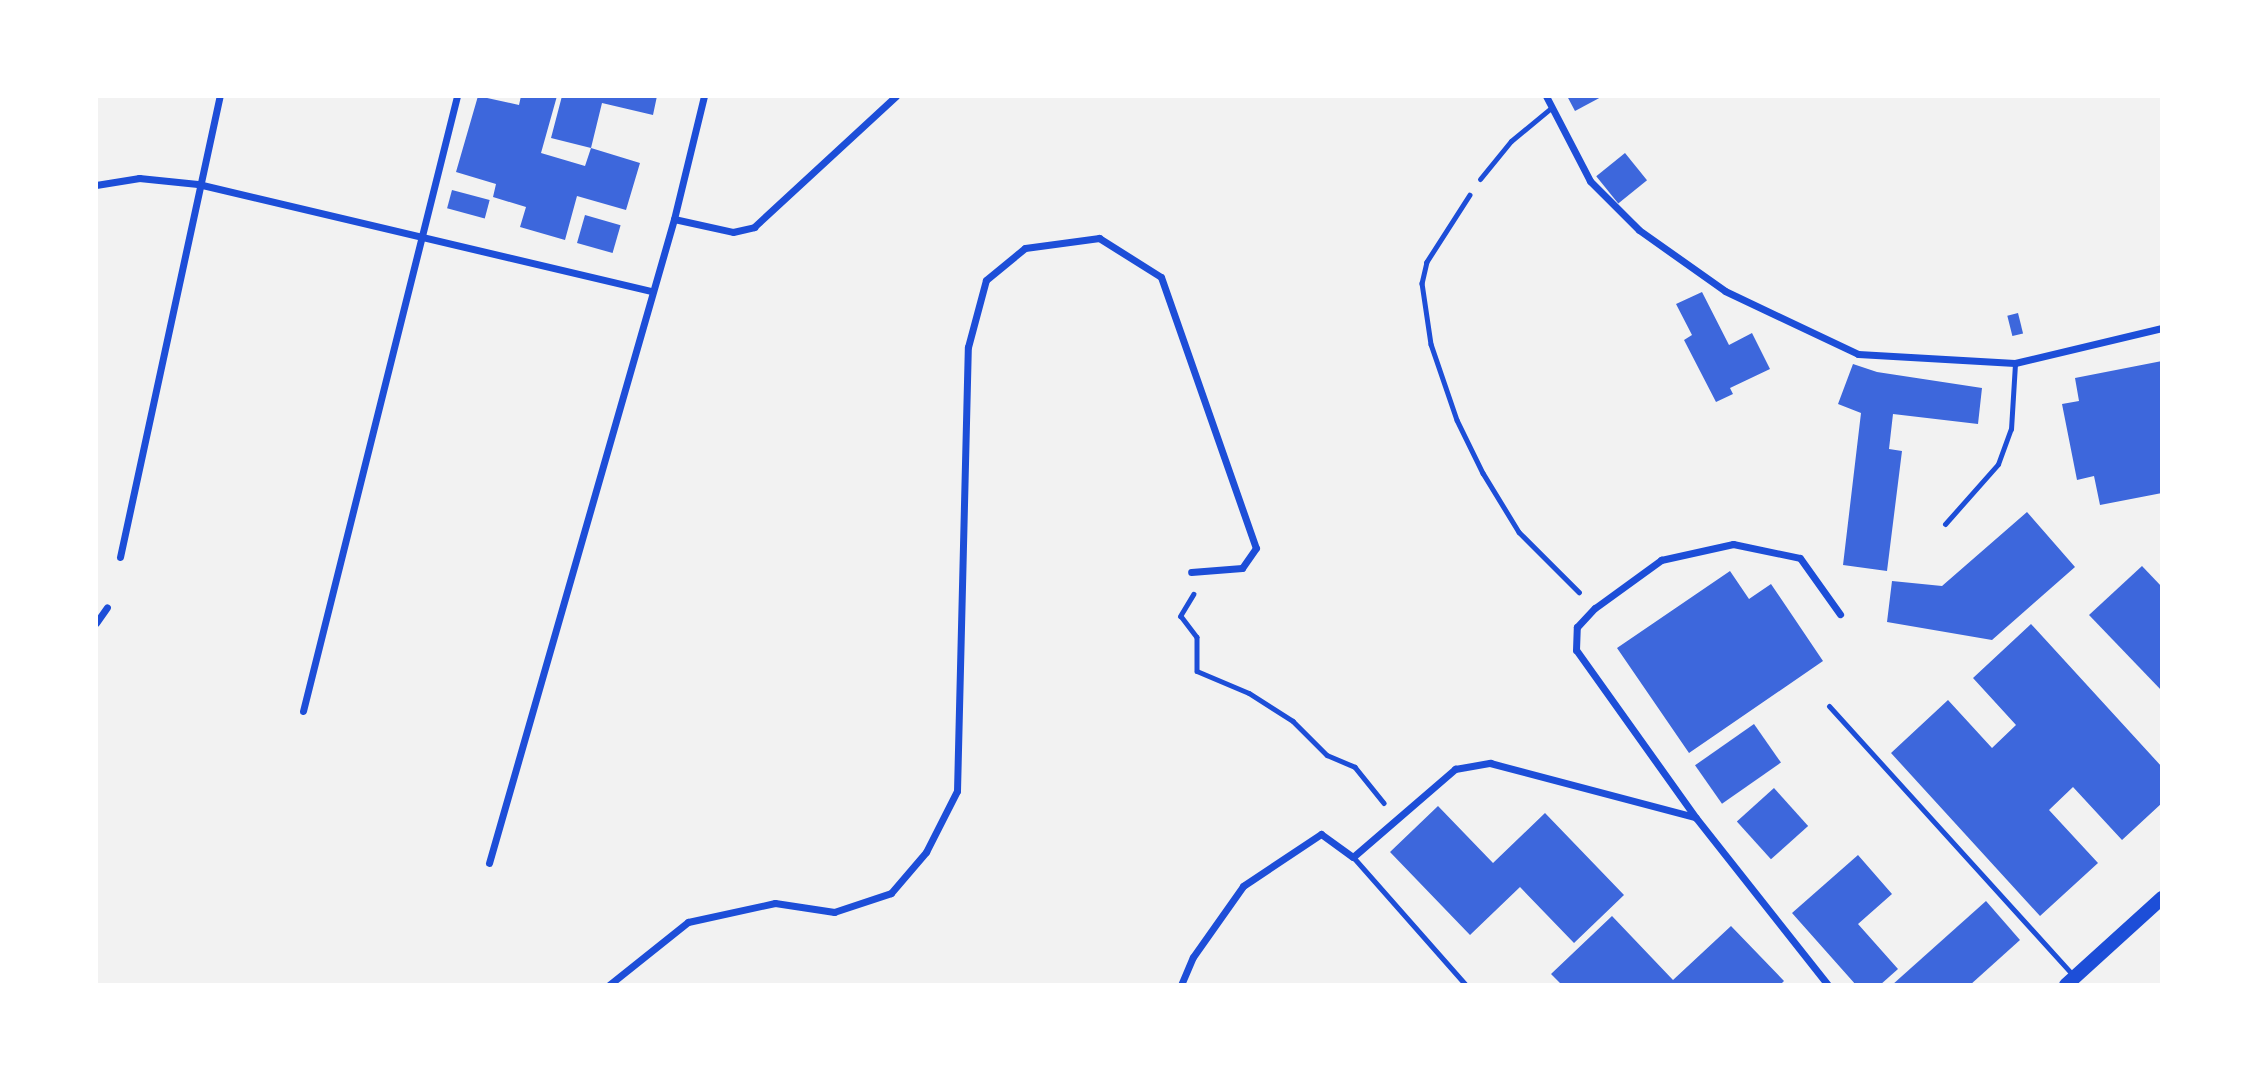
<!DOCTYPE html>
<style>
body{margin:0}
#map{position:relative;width:2258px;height:1081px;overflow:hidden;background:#f2f2f2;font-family:"Exo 2",sans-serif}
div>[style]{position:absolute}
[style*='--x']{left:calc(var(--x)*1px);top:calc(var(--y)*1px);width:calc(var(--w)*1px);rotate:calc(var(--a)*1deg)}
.building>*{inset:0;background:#3d67dc;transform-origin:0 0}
.path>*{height:4.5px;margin:-2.25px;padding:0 2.25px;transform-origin:2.25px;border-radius:2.25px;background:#1d4ed8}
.service>*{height:5px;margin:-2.5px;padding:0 2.5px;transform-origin:2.5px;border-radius:2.5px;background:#1d4ed8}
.minor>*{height:7px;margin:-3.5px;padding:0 3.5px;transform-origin:3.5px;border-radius:3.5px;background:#1d4ed8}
.secondary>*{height:14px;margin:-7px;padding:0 7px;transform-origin:7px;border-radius:7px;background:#1d4ed8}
span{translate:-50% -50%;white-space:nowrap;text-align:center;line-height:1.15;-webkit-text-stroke:7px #fff;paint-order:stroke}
.frame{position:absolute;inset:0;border:98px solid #fff;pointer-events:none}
</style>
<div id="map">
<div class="building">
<div style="clip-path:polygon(478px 96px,519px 105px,521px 96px,557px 96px,541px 153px,585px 166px,591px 148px,640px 163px,626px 210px,577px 196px,565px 240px,520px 227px,526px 207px,493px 197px,496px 184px,456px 172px)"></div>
<div style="clip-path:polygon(562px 96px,657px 96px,653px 115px,602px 103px,591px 148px,551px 138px)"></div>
<div style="clip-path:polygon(1567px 96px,1603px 96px,1575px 111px)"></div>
<div style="left:1625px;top:153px;width:35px;height:37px;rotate:51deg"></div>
<div style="left:452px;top:190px;width:39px;height:19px;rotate:15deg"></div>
<div style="left:585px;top:215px;width:37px;height:29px;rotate:16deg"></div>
<div style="clip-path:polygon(1702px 292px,1729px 345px,1752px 333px,1770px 369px,1730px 388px,1733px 394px,1716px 402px,1684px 340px,1692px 335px,1676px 304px)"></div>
<div style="left:2018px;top:313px;width:21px;height:11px;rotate:76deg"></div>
<div style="clip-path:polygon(2162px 361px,2162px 493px,2100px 505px,2094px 476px,2077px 480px,2062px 404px,2079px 401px,2075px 378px)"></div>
<div style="clip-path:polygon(1853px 364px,1877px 372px,1982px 388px,1978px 424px,1893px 414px,1889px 449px,1902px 451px,1887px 571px,1843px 565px,1861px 413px,1838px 404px)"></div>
<div style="clip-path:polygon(2027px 512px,2075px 567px,1992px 640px,1887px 622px,1892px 581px,1942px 586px)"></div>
<div style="clip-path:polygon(2142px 566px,2162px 587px,2162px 691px,2089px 615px)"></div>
<div style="clip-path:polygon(1730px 571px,1749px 599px,1771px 584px,1823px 661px,1689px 753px,1617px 648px)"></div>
<div style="clip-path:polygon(2031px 624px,2162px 767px,2162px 803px,2122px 840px,2073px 787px,2049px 810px,2098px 863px,2040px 916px,1891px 753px,1948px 700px,1992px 748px,2016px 725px,1973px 678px)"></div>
<div style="left:1754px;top:724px;width:47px;height:72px;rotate:55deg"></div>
<div style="left:1774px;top:788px;width:51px;height:50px;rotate:48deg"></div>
<div style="clip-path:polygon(1438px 806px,1493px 863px,1545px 813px,1624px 895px,1574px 943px,1520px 887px,1470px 935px,1390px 852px)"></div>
<div style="clip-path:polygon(1858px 855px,1892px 894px,1858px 924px,1898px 969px,1880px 985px,1856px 985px,1792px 913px)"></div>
<div style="clip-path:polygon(1986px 901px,2020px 940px,1970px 985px,1892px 985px)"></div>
<div style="clip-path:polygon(1612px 916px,1673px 980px,1731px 926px,1784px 981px,1780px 985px,1562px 985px,1551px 974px)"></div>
</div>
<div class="path">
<div style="--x:1470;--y:195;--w:80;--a:122.7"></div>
<div style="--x:1427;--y:262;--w:22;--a:103"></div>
<div style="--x:1422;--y:283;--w:62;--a:81.6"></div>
<div style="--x:1431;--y:344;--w:80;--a:71.1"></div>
<div style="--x:1457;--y:420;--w:59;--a:63.9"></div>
<div style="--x:1483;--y:473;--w:69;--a:58.6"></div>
<div style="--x:1519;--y:532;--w:85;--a:45"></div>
<div style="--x:1194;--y:594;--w:26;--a:121"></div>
<div style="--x:1181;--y:616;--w:26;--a:53"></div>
<div style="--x:1197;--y:637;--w:34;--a:90"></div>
<div style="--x:1197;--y:671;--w:56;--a:22.9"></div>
<div style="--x:1249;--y:693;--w:52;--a:32.5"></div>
<div style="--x:1293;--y:721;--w:48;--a:45"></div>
<div style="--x:1327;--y:755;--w:30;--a:23"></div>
<div style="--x:1355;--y:767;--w:46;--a:51.1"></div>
</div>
<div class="service">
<div style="--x:1480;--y:179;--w:49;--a:-50.8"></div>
<div style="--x:1511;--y:141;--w:52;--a:-39.5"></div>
<div style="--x:2162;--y:224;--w:21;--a:90"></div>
<div style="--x:1945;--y:524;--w:80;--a:-48.5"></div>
<div style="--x:1998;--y:464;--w:37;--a:-70"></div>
<div style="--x:2011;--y:429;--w:66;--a:-86.5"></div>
<div style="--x:1829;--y:706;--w:366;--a:47.8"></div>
<div style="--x:1353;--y:857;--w:171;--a:48.6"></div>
</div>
<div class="minor">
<div style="--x:1546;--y:96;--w:96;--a:62.6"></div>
<div style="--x:1590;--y:181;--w:69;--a:45"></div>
<div style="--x:1639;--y:230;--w:105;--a:35.3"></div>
<div style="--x:1725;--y:291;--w:147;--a:25.3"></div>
<div style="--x:1858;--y:354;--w:157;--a:3.3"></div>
<div style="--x:2015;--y:363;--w:151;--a:-13.4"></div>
<div style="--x:96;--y:185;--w:44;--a:-9.2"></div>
<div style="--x:139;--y:178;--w:59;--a:5.8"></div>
<div style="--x:198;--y:184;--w:466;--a:13.3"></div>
<div style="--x:674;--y:219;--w:60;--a:12.4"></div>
<div style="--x:733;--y:232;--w:22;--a:-13"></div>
<div style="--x:754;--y:227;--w:193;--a:-42.7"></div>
<div style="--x:120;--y:557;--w:472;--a:-77.8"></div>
<div style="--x:96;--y:623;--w:19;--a:-55"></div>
<div style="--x:303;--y:711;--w:634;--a:-75.94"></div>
<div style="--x:489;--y:863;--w:670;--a:-73.97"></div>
<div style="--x:674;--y:219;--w:127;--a:-76.3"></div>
<div style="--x:609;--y:985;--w:101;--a:-38.6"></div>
<div style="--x:688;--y:922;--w:89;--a:-12.3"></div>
<div style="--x:775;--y:903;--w:60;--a:8.7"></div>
<div style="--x:834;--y:912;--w:60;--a:-18.4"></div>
<div style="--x:891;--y:893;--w:54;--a:-49.5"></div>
<div style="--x:926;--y:852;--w:68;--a:-63.1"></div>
<div style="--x:957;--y:791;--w:444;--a:-88.6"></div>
<div style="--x:968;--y:347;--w:69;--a:-75"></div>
<div style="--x:986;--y:280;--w:50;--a:-39.4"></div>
<div style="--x:1025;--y:248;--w:75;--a:-7.7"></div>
<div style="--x:1099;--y:238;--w:73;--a:32.2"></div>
<div style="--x:1161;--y:277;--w:287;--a:70.7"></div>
<div style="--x:1256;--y:548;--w:24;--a:125"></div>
<div style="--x:1242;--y:568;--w:51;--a:175.5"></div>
<div style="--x:1181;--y:985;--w:30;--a:-67"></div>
<div style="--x:1193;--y:957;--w:87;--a:-54.8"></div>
<div style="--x:1243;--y:886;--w:94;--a:-33.7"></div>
<div style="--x:1321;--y:834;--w:39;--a:36"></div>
<div style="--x:1353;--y:857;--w:135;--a:-40.8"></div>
<div style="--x:1455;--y:769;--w:36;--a:-10"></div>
<div style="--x:1490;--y:763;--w:212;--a:14.8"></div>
<div style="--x:1828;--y:985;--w:213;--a:-128.3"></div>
<div style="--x:1696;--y:818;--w:206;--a:-125.5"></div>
<div style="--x:1576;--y:650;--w:23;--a:-88"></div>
<div style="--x:1577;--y:627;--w:26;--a:-47"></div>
<div style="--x:1595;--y:608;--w:82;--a:-36"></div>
<div style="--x:1661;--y:560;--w:74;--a:-12.5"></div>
<div style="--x:1733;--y:544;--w:68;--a:11.8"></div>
<div style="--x:1800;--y:558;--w:69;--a:54.5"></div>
</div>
<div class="secondary">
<div style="--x:2066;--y:985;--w:130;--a:-42.2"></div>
</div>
<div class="frame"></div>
</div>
